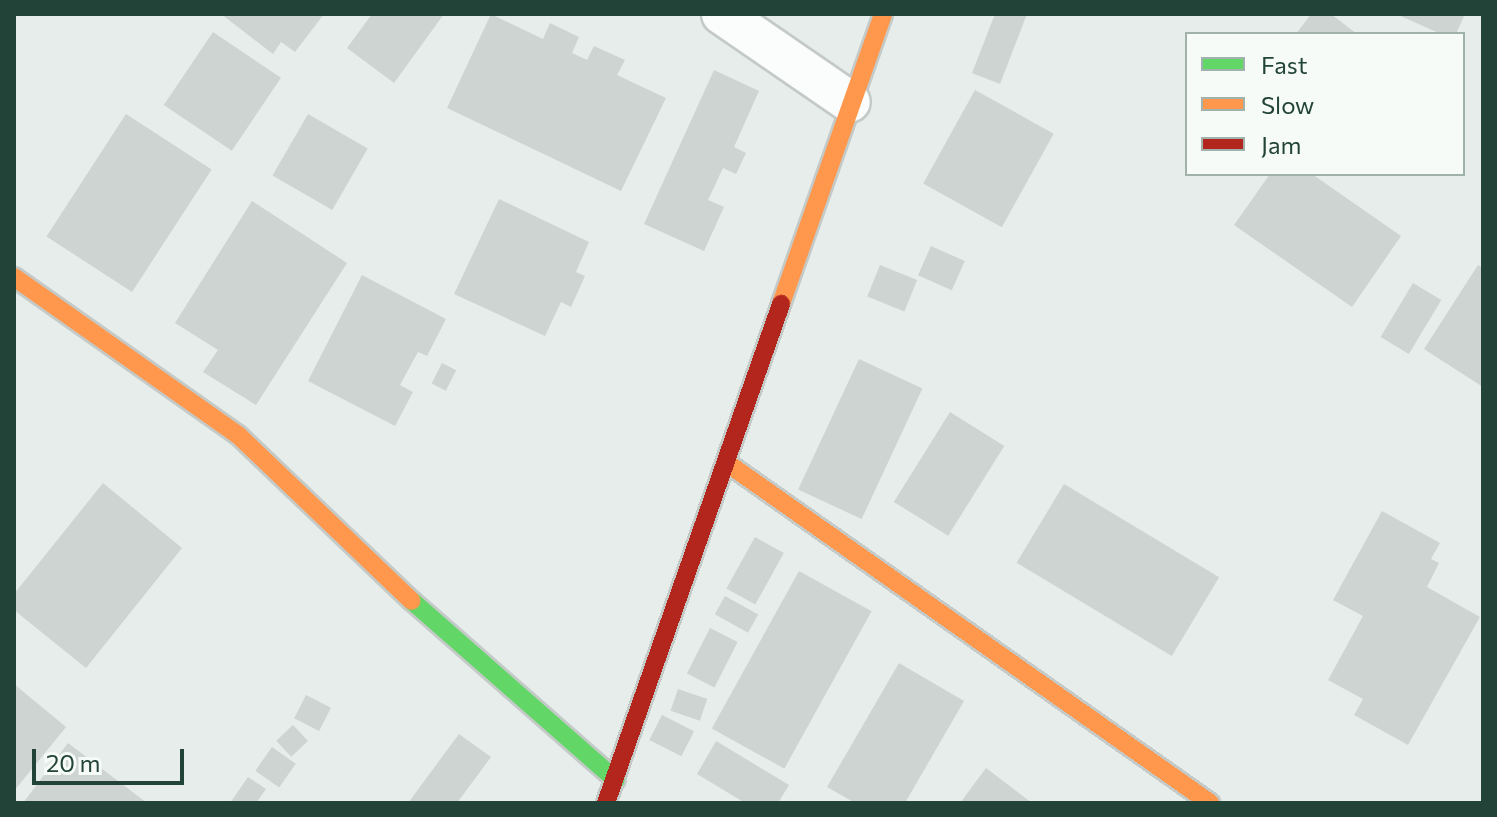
<!DOCTYPE html>
<style>
body{margin:0}
#map{position:relative;width:1497px;height:817px;overflow:hidden;background:#e7edea;font-family:Commissioner,sans-serif}
div>[style]{position:absolute}
[style*='--x']{left:calc(var(--x)*1px);top:calc(var(--y)*1px);width:calc(var(--w)*1px);rotate:calc(var(--a)*1deg)}
.building>*{inset:0;background:#ced4d2;transform-origin:0 0}
.roads{filter:drop-shadow(2px 0 #c4cac7) drop-shadow(-2px 0 #c4cac7) drop-shadow(0 2px #c4cac7) drop-shadow(0 -2px #c4cac7)}
.street>*{height:40px;margin:-20px;padding:0 20px;transform-origin:20px;border-radius:20px;background:#fbfcfc}
.fast>*{height:18px;margin:-9px;padding:0 9px;transform-origin:9px;border-radius:9px;background:#63d668}
.slow>*{height:18px;margin:-9px;padding:0 9px;transform-origin:9px;border-radius:9px;background:#ff974d}
.jam>*{height:18px;margin:-9px;padding:0 9px;transform-origin:9px;border-radius:9px;background:#b3261e}
span{translate:-50% -50%;white-space:nowrap;text-align:center;line-height:1.15;-webkit-text-stroke:6px #f6fbf8;paint-order:stroke}
.frame{position:absolute;inset:0;border:16px solid #224338;pointer-events:none}
.legend{position:absolute;left:1185px;top:32px;width:280px;height:144px;box-sizing:border-box;background:#f6fbf8;border:2px solid #a1b1ab;margin:0;padding:10px 14px;list-style:none;font-size:24px;color:#224338}
.legend li{display:flex;align-items:center;gap:16px;height:40px}
.legend b{width:40px;border:2px solid #a1b1ab}
.scale{position:absolute;left:32px;top:749px;width:152px;height:36px;box-sizing:border-box;border:4px solid #224338;border-top:0;padding-left:10px;font-size:24px;line-height:28px;white-space:nowrap;color:#224338;-webkit-text-stroke:6px #f6fbf8;paint-order:stroke}
</style>
<div id="map">
<div class="building">
<div style="clip-path:polygon(221px 14px,324px 14px,295px 52px,281px 42px,273px 54px)"></div>
<div style="clip-path:polygon(372px 14px,444px 14px,394px 83px,347px 48px)"></div>
<div style="clip-path:polygon(491px 14px,543px 39px,550px 23px,579px 37px,572px 53px,587px 60px,594px 46px,625px 60px,617px 75px,666px 98px,621px 191px,447px 108px)"></div>
<div style="clip-path:polygon(995px 14px,1027px 14px,1000px 84px,972px 73px)"></div>
<div style="clip-path:polygon(1311px 14px,1331px 14px,1357px 34px,1296px 34px)"></div>
<div style="clip-path:polygon(1396px 14px,1465px 14px,1456px 34px,1441px 34px)"></div>
<div style="left:213px;top:32px;width:82px;height:88px;rotate:34deg"></div>
<div style="clip-path:polygon(714px 70px,759px 91px,734px 147px,746px 153px,736px 174px,723px 168px,708px 200px,724px 207px,704px 251px,644px 224px)"></div>
<div style="left:975px;top:90px;width:90px;height:107px;rotate:29deg"></div>
<div style="left:126px;top:114px;width:102px;height:146px;rotate:33deg"></div>
<div style="left:308px;top:114px;width:69px;height:71px;rotate:30deg"></div>
<div style="clip-path:polygon(1270px 174px,1312px 174px,1401px 236px,1352px 307px,1234px 225px)"></div>
<div style="clip-path:polygon(499px 199px,589px 242px,576px 272px,585px 276px,571px 307px,561px 302px,545px 336px,454px 294px)"></div>
<div style="clip-path:polygon(252px 201px,347px 263px,256px 405px,203px 372px,218px 350px,175px 323px)"></div>
<div style="left:931px;top:246px;width:37px;height:32px;rotate:24deg"></div>
<div style="left:880px;top:265px;width:40px;height:34px;rotate:22deg"></div>
<div style="clip-path:polygon(1478px 265px,1483px 268px,1483px 387px,1424px 349px)"></div>
<div style="clip-path:polygon(362px 275px,446px 319px,427px 356px,418px 352px,400px 385px,413px 392px,395px 426px,308px 381px)"></div>
<div style="left:1413px;top:283px;width:33px;height:63px;rotate:31deg"></div>
<div style="left:859px;top:359px;width:70px;height:144px;rotate:25deg"></div>
<div style="left:442px;top:363px;width:16px;height:23px;rotate:27deg"></div>
<div style="left:950px;top:412px;width:64px;height:106px;rotate:32deg"></div>
<div style="clip-path:polygon(103px 483px,182px 548px,86px 668px,14px 610px,14px 594px)"></div>
<div style="left:1064px;top:484px;width:181px;height:92px;rotate:31deg"></div>
<div style="clip-path:polygon(1382px 511px,1440px 543px,1431px 559px,1439px 563px,1427px 587px,1480px 617px,1408px 745px,1354px 715px,1363px 699px,1328px 680px,1363px 616px,1333px 600px)"></div>
<div style="left:755px;top:537px;width:33px;height:59px;rotate:29deg"></div>
<div style="left:799px;top:571px;width:83px;height:180px;rotate:29deg"></div>
<div style="left:725px;top:596px;width:38px;height:21px;rotate:29deg"></div>
<div style="left:710px;top:628px;width:31px;height:51px;rotate:27deg"></div>
<div style="clip-path:polygon(899px 663px,964px 701px,905px 803px,855px 803px,827px 787px)"></div>
<div style="clip-path:polygon(14px 684px,66px 727px,14px 791px)"></div>
<div style="left:678px;top:689px;width:31px;height:23px;rotate:19deg"></div>
<div style="left:306px;top:695px;width:28px;height:26px;rotate:27deg"></div>
<div style="left:662px;top:715px;width:36px;height:28px;rotate:27deg"></div>
<div style="left:293px;top:725px;width:22px;height:23px;rotate:47deg"></div>
<div style="clip-path:polygon(459px 734px,491px 757px,457px 803px,408px 803px)"></div>
<div style="clip-path:polygon(716px 741px,789px 785px,778px 803px,745px 803px,697px 774px)"></div>
<div style="clip-path:polygon(68px 743px,147px 803px,23px 803px)"></div>
<div style="left:272px;top:747px;width:29px;height:29px;rotate:35deg"></div>
<div style="clip-path:polygon(986px 768px,1032px 803px,960px 803px)"></div>
<div style="clip-path:polygon(248px 777px,266px 789px,256px 803px,230px 803px)"></div>
</div>
<div class="roads">
<div class="street">
<div style="--x:722;--y:14;--w:155;--a:34.5"></div>
</div>
<div class="fast">
<div style="--x:412;--y:601;--w:271;--a:41.3"></div>
</div>
<div class="slow">
<div style="--x:14;--y:277;--w:274;--a:35.2"></div>
<div style="--x:238;--y:435;--w:240;--a:43.7"></div>
<div style="--x:781;--y:304;--w:307;--a:-70.6"></div>
<div style="--x:727;--y:463;--w:591;--a:35.14"></div>
</div>
<div class="jam">
<div style="--x:606;--y:803;--w:529;--a:-70.67"></div>
</div>
</div>
<div class="frame"></div>
<ul class="legend">
<li><b style="height:10px;background:#63d668"></b>Fast</li>
<li><b style="height:10px;background:#ff974d"></b>Slow</li>
<li><b style="height:10px;background:#b3261e"></b>Jam</li>
</ul>
<div class="scale">20 m</div>
</div>
